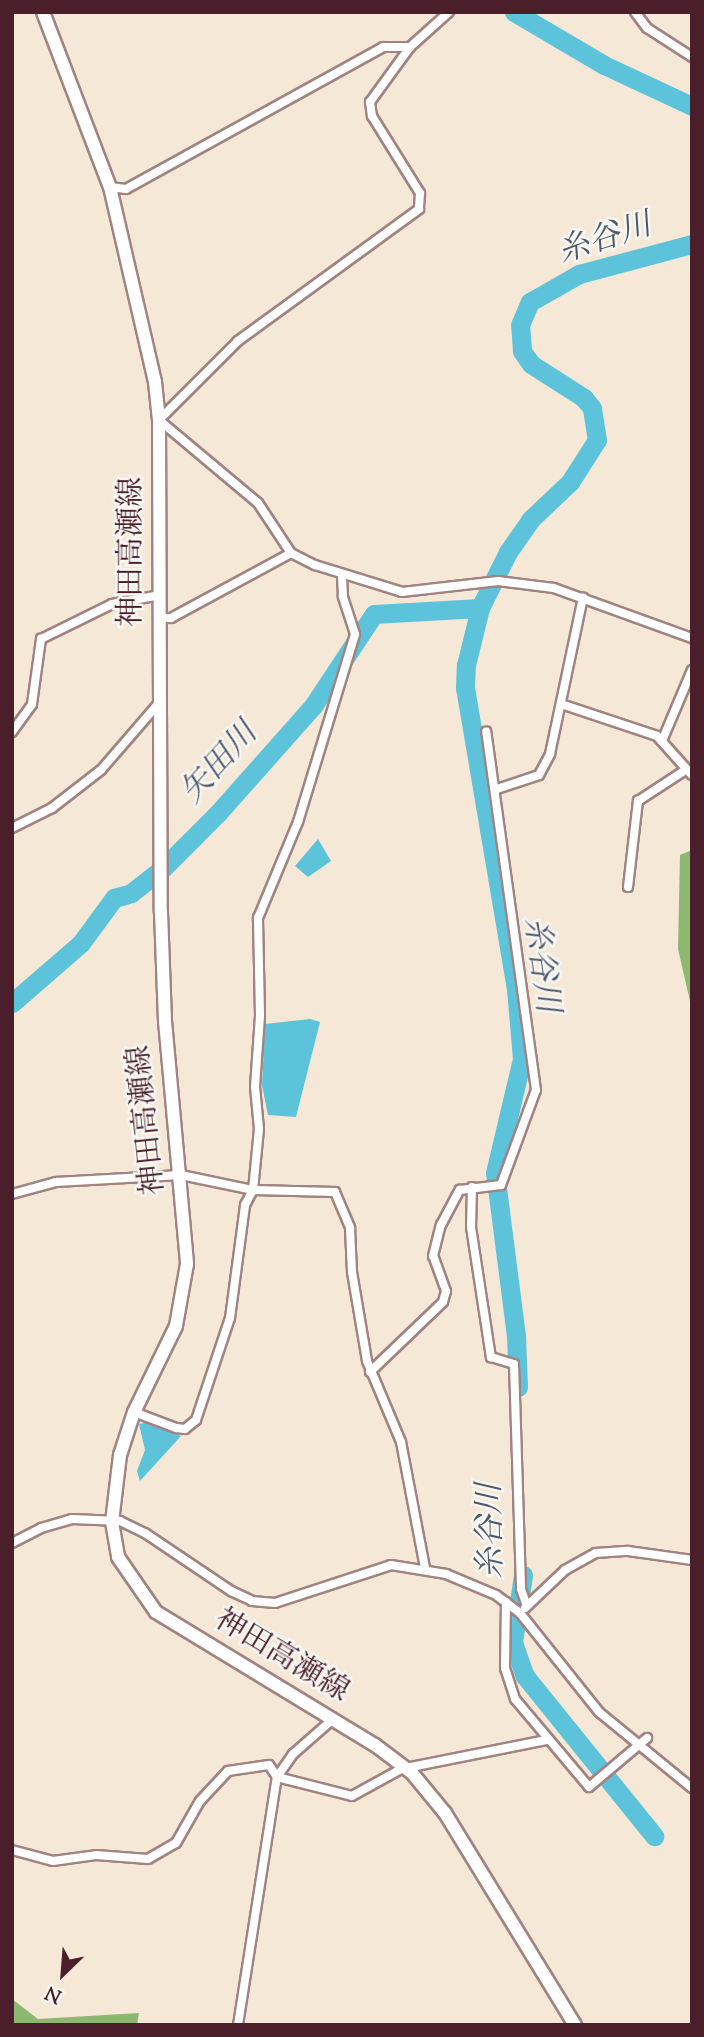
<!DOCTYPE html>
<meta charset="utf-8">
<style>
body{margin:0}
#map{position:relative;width:704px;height:2037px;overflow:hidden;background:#f5e8d7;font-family:"Sorts Mill Goudy","Noto Serif JP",serif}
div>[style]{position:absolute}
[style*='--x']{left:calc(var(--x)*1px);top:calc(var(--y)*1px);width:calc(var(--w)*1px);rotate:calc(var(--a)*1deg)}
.forest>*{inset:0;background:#8cb870}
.water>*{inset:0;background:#5dc3da}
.river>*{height:19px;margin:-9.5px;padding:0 9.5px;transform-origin:9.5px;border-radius:9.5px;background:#5dc3da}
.roads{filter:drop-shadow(2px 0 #a08481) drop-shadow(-2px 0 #a08481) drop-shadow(0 2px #a08481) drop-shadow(0 -2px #a08481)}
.minor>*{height:8px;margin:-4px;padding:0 4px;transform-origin:4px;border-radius:4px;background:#fff}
.secondary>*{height:12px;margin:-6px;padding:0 6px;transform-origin:6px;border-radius:6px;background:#fff}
span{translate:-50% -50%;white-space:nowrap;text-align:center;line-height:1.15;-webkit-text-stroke:5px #f6f6f2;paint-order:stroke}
.street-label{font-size:30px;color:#4a1f2b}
.water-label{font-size:32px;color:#515868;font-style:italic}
.frame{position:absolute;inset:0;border:14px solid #4a1f2b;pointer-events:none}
.north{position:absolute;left:28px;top:1939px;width:70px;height:70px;-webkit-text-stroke:5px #f6f6f2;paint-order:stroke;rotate:205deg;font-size:19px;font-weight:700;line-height:28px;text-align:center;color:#4a1f2b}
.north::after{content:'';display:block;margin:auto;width:24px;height:32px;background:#4a1f2b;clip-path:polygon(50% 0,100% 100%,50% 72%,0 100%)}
</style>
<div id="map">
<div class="forest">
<div style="clip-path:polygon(692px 850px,692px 1010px,678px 949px,680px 855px)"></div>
<div style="clip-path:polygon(12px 1999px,38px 2019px,139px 2013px,137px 2025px,12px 2025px)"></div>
</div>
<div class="water">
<div style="clip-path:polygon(318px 839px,331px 861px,308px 877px,295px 866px)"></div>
<div style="clip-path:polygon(310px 1019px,320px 1022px,296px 1117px,268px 1115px,262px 1085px,265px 1024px)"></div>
<div style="clip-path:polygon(148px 1422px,181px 1436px,140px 1481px,137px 1471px,145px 1450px,139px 1424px)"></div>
</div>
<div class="river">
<div style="--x:514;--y:12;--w:104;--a:30.5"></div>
<div style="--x:604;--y:65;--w:97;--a:25"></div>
<div style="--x:12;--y:1003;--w:91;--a:-41"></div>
<div style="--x:81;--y:943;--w:56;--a:-53.7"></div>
<div style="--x:114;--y:898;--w:18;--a:-16"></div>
<div style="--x:131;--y:893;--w:41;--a:-38"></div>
<div style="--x:163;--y:868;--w:78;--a:-45"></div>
<div style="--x:218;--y:813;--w:143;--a:-48.4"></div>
<div style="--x:313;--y:706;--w:110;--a:-56.5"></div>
<div style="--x:374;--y:614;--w:106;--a:-3.2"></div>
<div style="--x:518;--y:1387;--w:51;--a:-92.2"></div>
<div style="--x:516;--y:1336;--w:164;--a:-97.3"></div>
<div style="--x:495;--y:1173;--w:117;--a:-76.7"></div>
<div style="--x:522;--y:1059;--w:70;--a:-94.9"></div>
<div style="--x:516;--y:989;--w:305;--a:-99.6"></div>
<div style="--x:465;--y:688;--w:23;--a:-88"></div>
<div style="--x:466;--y:665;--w:59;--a:-76.2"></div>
<div style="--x:480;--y:608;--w:63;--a:-63.4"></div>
<div style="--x:508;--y:552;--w:40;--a:-55.1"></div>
<div style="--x:531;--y:519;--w:54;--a:-43.5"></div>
<div style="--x:570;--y:482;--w:50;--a:-57.3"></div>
<div style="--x:597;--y:440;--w:32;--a:-99"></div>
<div style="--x:592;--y:408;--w:13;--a:-129"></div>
<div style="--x:584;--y:398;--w:63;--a:-147.3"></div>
<div style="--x:531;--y:364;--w:16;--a:-125"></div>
<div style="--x:522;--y:351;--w:26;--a:-94"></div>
<div style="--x:520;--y:325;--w:25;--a:-67"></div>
<div style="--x:530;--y:302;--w:56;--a:-29.7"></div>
<div style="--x:579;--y:274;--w:117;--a:-14.9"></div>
<div style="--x:523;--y:1575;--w:68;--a:98.5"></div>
<div style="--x:513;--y:1642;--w:36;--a:71"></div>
<div style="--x:525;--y:1676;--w:206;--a:51.1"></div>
</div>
<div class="roads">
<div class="minor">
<div style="--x:449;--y:12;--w:52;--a:138.1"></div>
<div style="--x:410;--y:47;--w:68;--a:126"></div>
<div style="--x:370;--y:102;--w:14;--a:82"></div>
<div style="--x:372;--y:116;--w:91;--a:58.1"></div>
<div style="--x:420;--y:193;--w:16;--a:94"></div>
<div style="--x:419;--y:209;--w:224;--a:143.9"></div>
<div style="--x:238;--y:341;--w:112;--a:135"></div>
<div style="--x:159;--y:420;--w:129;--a:40"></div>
<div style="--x:258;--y:503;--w:60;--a:56.6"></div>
<div style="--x:291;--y:553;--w:27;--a:27"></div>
<div style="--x:315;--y:565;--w:91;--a:17.2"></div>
<div style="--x:402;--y:592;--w:97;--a:-6.5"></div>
<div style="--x:498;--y:581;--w:56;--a:7.1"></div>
<div style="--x:554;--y:588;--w:147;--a:19.9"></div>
<div style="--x:635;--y:12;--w:20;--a:53"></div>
<div style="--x:647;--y:28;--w:54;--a:32.8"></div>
<div style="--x:110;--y:187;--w:16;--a:7"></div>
<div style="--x:126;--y:189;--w:294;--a:-28.9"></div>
<div style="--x:383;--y:47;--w:27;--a:0"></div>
<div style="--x:160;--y:618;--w:11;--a:0"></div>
<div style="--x:171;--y:618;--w:136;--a:-28.4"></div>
<div style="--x:561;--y:704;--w:101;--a:18.4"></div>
<div style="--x:657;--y:736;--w:52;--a:48.1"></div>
<div style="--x:12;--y:732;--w:34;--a:-54"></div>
<div style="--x:32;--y:704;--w:66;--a:-82.1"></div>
<div style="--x:41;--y:639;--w:79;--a:-26.2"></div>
<div style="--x:112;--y:604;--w:49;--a:-10.6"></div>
<div style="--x:662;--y:741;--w:77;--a:-67.1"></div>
<div style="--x:497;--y:789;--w:44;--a:-18.4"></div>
<div style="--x:539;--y:775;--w:24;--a:-62"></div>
<div style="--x:550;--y:754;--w:160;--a:-78.1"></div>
<div style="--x:12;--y:828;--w:45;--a:-26.6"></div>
<div style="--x:52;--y:808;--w:62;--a:-37.8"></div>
<div style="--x:101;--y:770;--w:90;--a:-49.1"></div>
<div style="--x:628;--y:887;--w:87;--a:-83.4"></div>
<div style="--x:638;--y:801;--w:55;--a:-33.1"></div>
<div style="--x:472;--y:1187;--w:40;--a:91.4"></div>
<div style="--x:471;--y:1227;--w:132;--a:81.3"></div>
<div style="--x:491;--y:1357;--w:24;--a:17"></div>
<div style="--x:514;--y:1364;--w:225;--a:88.2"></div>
<div style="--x:521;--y:1589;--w:18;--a:71"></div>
<div style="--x:12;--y:1194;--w:46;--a:-15.3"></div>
<div style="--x:56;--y:1182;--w:125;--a:-3.2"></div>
<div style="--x:181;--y:1175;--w:74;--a:11.8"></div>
<div style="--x:253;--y:1190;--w:61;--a:-84.4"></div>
<div style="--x:259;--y:1129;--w:42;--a:-95.4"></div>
<div style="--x:255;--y:1087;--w:72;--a:-86"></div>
<div style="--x:260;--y:1015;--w:97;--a:-91.2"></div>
<div style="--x:258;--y:918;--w:104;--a:-67.4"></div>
<div style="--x:298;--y:822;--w:196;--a:-73.1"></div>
<div style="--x:355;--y:634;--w:40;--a:-108"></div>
<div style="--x:343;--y:596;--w:21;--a:-93"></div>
<div style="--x:370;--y:1372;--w:101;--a:-43.8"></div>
<div style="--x:443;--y:1302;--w:11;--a:-75"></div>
<div style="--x:446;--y:1291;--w:37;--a:-110"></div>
<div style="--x:433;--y:1256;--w:32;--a:-76"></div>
<div style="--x:441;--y:1225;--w:40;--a:-62"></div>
<div style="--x:460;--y:1190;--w:41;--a:-7"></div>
<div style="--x:501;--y:1185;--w:101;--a:-69.8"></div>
<div style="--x:536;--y:1090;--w:362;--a:-97.9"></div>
<div style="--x:134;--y:1412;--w:45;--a:20.9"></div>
<div style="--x:176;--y:1428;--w:9;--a:6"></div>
<div style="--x:185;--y:1429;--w:14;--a:-39"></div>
<div style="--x:196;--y:1420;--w:108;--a:-71.6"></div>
<div style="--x:230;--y:1318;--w:114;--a:-82.4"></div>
<div style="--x:245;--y:1205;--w:17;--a:-62"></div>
<div style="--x:253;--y:1190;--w:82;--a:1.4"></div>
<div style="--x:335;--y:1192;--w:39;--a:67"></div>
<div style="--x:350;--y:1228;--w:44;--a:87.4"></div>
<div style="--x:352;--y:1272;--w:90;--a:80.4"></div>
<div style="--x:367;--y:1361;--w:88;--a:67.2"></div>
<div style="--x:401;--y:1442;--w:128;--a:79.2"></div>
<div style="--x:12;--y:1543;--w:33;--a:-27"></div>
<div style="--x:41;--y:1528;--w:32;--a:-16"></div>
<div style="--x:72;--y:1519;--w:48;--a:2.4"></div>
<div style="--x:120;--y:1521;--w:28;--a:26"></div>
<div style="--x:145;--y:1533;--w:104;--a:34"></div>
<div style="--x:231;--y:1591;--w:23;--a:25"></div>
<div style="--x:252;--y:1601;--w:23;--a:5"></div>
<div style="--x:275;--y:1603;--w:122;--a:-18.1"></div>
<div style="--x:391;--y:1565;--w:56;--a:9.3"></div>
<div style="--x:446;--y:1574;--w:54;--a:22.8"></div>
<div style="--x:496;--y:1595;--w:30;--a:37"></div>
<div style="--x:520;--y:1613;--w:127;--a:51.4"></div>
<div style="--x:599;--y:1712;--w:120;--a:39.3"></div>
<div style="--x:506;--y:1602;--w:66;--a:90.9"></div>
<div style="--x:505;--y:1668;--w:33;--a:72"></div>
<div style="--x:515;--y:1699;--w:115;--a:49.9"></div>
<div style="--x:589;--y:1787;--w:76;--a:-40.2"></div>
<div style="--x:525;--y:1608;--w:55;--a:-43.5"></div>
<div style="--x:565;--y:1570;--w:35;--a:-29"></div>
<div style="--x:596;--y:1553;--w:32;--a:-4"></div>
<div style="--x:628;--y:1551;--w:65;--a:8"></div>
<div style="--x:12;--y:1850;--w:42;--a:15"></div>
<div style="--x:53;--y:1861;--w:43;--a:-7.9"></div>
<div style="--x:96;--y:1855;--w:52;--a:4.4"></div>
<div style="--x:148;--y:1859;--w:32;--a:-30"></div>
<div style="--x:176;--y:1843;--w:48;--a:-60.3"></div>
<div style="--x:200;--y:1801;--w:41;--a:-47"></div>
<div style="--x:228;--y:1771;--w:41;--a:-8.3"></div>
<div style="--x:269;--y:1765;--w:14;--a:56"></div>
<div style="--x:277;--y:1777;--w:77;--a:14.2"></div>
<div style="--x:352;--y:1796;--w:56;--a:-28.9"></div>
<div style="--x:401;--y:1769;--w:148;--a:-11.3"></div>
<div style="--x:238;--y:2025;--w:251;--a:-81.1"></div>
<div style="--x:277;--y:1777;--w:28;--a:-55"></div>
<div style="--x:293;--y:1754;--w:53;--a:-41.2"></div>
</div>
<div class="secondary">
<div style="--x:43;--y:12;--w:187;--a:69.1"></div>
<div style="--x:110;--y:187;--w:200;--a:77"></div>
<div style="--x:155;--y:382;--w:38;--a:84"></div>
<div style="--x:159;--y:420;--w:492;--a:89.8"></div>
<div style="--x:161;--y:912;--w:109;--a:87.9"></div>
<div style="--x:165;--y:1021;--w:244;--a:84.8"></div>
<div style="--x:187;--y:1264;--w:63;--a:100.1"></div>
<div style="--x:176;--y:1326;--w:96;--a:116"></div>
<div style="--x:134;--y:1412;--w:45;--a:108"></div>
<div style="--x:120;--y:1455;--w:67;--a:96.8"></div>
<div style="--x:112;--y:1522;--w:36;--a:80"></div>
<div style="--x:118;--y:1557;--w:67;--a:55.4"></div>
<div style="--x:156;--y:1612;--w:256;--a:31.3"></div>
<div style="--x:375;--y:1745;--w:46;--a:37.1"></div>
<div style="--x:412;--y:1773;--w:52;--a:50.5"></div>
<div style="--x:445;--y:1813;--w:249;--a:58.5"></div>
</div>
</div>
<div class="street-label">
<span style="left:133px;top:552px;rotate:-90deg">神田高瀬線</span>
<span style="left:148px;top:1120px;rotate:-96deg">神田高瀬線</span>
<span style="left:281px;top:1657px;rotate:31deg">神田高瀬線</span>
</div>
<div class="water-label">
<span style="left:605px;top:240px;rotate:-18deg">糸谷川</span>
<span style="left:220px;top:764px;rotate:-48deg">矢田川</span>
<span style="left:540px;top:965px;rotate:82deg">糸谷川</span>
<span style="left:492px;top:1531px;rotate:-91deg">糸谷川</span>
</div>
<div class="frame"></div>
<div class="north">N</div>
</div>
